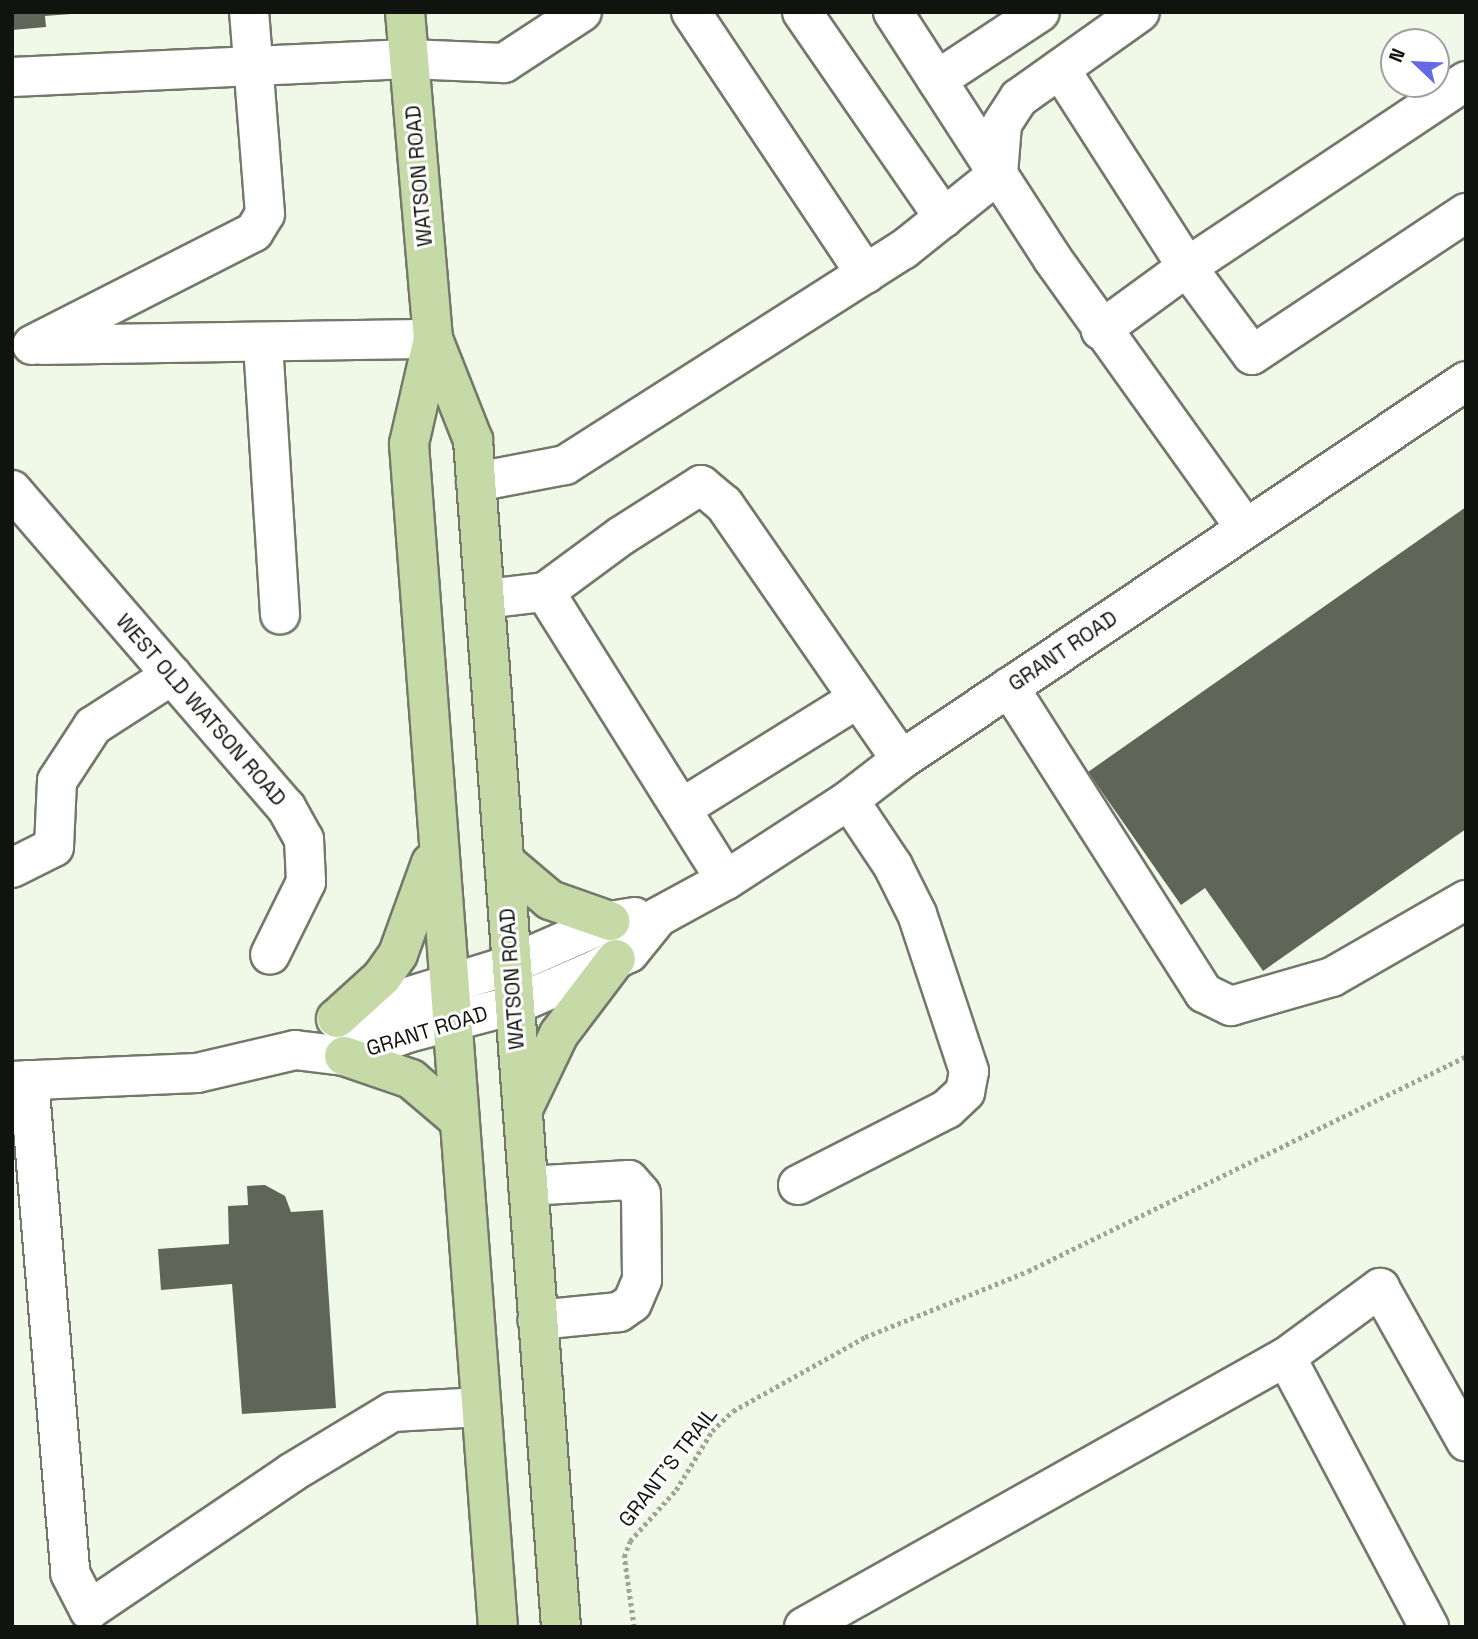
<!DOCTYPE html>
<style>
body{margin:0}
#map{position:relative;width:1478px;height:1639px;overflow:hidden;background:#f0f8e7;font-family:"Space Grotesk",sans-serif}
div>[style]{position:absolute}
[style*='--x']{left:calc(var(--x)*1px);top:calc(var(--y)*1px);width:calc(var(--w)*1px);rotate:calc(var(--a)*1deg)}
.building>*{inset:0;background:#5f6557}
.path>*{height:4.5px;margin-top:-2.25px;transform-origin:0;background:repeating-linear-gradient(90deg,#9ea498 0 3.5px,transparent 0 7px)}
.roads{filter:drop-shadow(2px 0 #72796a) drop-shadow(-2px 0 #72796a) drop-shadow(0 2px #72796a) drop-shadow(0 -2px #72796a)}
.minor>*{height:38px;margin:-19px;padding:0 19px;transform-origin:19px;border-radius:19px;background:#fff}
.major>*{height:38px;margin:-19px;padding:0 19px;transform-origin:19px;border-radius:19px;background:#c5daa7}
span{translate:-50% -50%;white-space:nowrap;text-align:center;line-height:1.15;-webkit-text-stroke:6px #fff;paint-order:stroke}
.street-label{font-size:21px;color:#11130e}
.frame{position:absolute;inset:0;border:14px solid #11130e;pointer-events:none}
.north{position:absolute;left:1380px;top:28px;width:70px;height:70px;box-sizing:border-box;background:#fff;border:2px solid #a0a19f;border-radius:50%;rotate:293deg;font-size:19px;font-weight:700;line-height:28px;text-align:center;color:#11130e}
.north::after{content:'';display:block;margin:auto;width:24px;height:32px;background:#646ae3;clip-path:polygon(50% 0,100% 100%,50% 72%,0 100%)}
</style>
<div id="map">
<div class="building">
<div style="clip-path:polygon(12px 12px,71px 12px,71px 14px,45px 16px,46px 27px,12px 30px)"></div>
<div style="clip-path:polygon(1466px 507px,1466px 829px,1263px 971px,1205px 888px,1181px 905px,1088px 772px)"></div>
<div style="clip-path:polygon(265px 1185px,285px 1196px,291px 1212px,323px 1210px,336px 1408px,242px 1414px,232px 1284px,161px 1290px,158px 1249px,229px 1244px,228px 1206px,248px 1205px,247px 1186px)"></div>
</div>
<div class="path">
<div style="--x:634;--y:1627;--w:71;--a:-98.1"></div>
<div style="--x:624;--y:1557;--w:17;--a:-69"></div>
<div style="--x:630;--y:1541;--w:69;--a:-48"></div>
<div style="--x:676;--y:1490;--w:69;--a:-58.6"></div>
<div style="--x:712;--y:1431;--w:29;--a:-44"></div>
<div style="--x:733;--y:1411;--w:151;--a:-29.3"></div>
<div style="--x:865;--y:1337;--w:176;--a:-22"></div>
<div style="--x:1028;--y:1271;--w:488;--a:-26.1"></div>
</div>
<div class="roads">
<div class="minor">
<div style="--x:691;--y:12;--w:315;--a:56.3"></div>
<div style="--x:802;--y:12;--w:250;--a:55.4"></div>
<div style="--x:893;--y:12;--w:293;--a:57.1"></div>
<div style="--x:1052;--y:258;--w:332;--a:54.4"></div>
<div style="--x:1060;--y:69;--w:235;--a:57.3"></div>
<div style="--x:1187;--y:267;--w:107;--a:143.8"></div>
<div style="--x:12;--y:77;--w:396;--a:-2.6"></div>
<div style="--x:408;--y:59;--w:96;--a:2.4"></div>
<div style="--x:504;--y:63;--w:93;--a:-33.2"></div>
<div style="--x:937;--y:80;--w:123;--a:-33.4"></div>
<div style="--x:1466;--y:81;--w:335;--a:146.3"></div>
<div style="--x:1187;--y:267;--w:109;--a:53.5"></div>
<div style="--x:1252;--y:355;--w:257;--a:-33.6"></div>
<div style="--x:263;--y:344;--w:271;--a:86.4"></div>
<div style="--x:32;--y:345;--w:249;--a:-27"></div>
<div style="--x:254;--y:232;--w:21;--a:-59"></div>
<div style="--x:265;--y:214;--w:203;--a:-94.5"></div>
<div style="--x:41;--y:345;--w:392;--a:-0.9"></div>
<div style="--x:476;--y:482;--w:91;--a:-10.8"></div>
<div style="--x:565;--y:465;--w:401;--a:-32.5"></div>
<div style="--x:903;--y:250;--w:122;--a:-38.7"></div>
<div style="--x:998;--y:174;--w:50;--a:-85.4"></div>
<div style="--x:1002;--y:124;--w:31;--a:-57"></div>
<div style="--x:1019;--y:98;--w:148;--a:-35.4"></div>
<div style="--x:12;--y:490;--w:419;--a:49.2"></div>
<div style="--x:286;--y:807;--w:37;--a:61"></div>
<div style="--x:304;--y:839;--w:43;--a:87.3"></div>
<div style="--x:306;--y:882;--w:81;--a:116.3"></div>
<div style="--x:545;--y:592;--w:340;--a:57.9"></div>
<div style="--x:485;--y:599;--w:60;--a:-6.7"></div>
<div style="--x:545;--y:592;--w:94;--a:-36.4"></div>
<div style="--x:621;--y:536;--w:95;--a:-32.5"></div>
<div style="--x:701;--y:485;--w:30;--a:40"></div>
<div style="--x:724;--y:504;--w:311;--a:55.3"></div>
<div style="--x:1009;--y:687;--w:363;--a:57.5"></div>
<div style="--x:1204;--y:993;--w:30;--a:26"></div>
<div style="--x:1231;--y:1006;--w:105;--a:-16"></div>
<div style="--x:1332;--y:977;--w:155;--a:-29.9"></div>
<div style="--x:682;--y:808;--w:206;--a:-31.9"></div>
<div style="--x:12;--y:868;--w:47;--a:-26.6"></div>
<div style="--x:54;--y:847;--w:66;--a:-87.4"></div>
<div style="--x:57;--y:781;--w:66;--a:-56.8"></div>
<div style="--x:93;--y:726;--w:94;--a:-32.8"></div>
<div style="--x:336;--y:1019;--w:182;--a:-17.2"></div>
<div style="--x:510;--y:965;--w:109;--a:-23.7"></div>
<div style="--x:610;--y:921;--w:25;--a:-9"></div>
<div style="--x:29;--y:1080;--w:495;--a:85.2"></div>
<div style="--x:70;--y:1573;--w:42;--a:62.8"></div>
<div style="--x:89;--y:1610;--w:244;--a:-34.1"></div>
<div style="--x:291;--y:1473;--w:118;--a:-31.1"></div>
<div style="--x:392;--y:1412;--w:89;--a:-3.2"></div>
<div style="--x:12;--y:1081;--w:185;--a:-2.5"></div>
<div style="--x:197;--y:1073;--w:101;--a:-13.2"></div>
<div style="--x:295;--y:1050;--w:49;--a:7"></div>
<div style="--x:344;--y:1056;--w:68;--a:-19.8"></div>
<div style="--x:408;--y:1033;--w:110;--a:-14.8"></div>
<div style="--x:514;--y:1005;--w:90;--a:-23.4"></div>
<div style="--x:597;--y:969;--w:36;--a:-27"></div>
<div style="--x:629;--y:953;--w:46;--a:-51.1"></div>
<div style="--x:658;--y:917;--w:77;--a:-28.6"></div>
<div style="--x:726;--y:880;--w:147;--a:-33"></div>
<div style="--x:849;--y:800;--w:66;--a:-37.6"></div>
<div style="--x:901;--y:760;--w:680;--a:-33.85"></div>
<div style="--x:798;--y:1185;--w:167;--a:-27"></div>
<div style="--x:947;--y:1109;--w:25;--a:-43"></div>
<div style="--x:965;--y:1092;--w:21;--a:-79"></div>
<div style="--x:969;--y:1071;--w:165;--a:-108.3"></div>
<div style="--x:917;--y:914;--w:54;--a:-116.6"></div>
<div style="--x:893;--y:866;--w:79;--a:-123.7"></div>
<div style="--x:528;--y:1186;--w:101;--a:-3.4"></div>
<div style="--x:629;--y:1180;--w:18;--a:49"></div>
<div style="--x:641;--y:1194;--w:86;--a:89.3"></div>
<div style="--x:642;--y:1280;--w:25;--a:113"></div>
<div style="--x:632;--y:1303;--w:16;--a:145"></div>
<div style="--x:619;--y:1312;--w:82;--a:174.4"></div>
<div style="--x:1286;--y:1357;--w:306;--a:62.1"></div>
<div style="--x:804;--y:1627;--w:552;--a:-29.26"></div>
<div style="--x:1286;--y:1357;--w:117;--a:-36.3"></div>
<div style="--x:1380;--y:1288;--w:176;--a:60.7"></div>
</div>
<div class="major">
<div style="--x:405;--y:12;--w:328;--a:85.1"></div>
<div style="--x:433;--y:339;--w:109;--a:68.4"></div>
<div style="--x:473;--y:440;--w:1190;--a:85.76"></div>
<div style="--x:433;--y:339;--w:108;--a:102.9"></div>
<div style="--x:409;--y:444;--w:1186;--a:85.7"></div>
<div style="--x:504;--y:861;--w:60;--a:40.3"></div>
<div style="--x:550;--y:900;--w:64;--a:19.3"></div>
<div style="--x:337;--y:1018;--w:61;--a:-42.3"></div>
<div style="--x:382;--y:977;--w:28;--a:-55"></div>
<div style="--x:398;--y:954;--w:97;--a:-70.1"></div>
<div style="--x:344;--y:1056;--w:71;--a:18.9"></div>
<div style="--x:411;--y:1079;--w:63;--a:40.5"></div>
<div style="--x:524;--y:1107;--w:81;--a:-64.4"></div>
<div style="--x:559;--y:1034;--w:94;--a:-52.8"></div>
</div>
</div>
<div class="street-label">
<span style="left:419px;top:176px;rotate:-95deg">WATSON ROAD</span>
<span style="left:1063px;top:651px;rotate:-34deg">GRANT ROAD</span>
<span style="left:201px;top:710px;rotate:49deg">WEST OLD WATSON ROAD</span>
<span style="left:512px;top:979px;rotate:-94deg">WATSON ROAD</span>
<span style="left:427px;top:1031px;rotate:-17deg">GRANT ROAD</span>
<span style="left:668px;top:1467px;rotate:-52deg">GRANT'S TRAIL</span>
</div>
<div class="frame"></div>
<div class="north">N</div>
</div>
